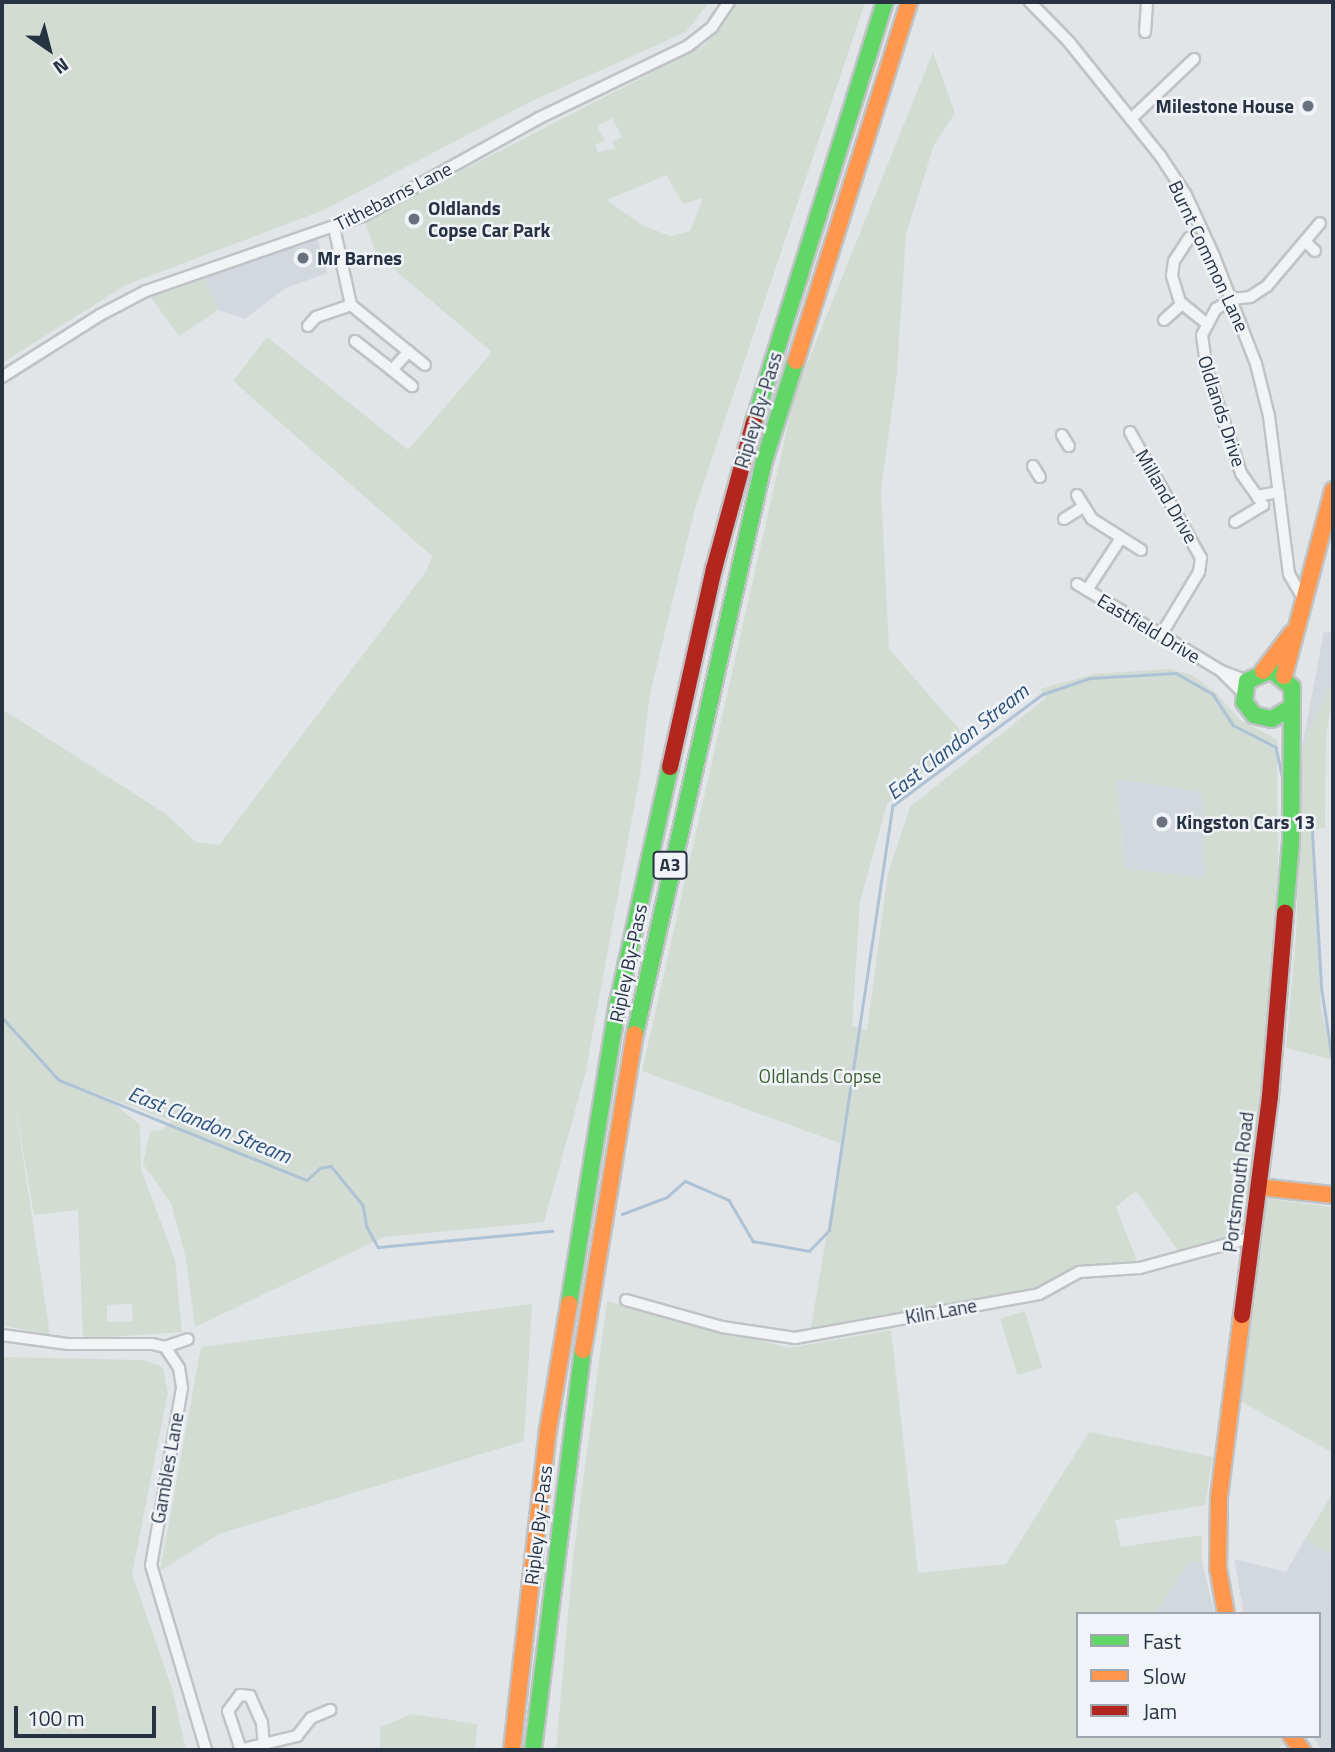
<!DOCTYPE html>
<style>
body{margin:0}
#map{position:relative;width:1335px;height:1752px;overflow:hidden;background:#e2e5e8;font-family:"Titillium Web",sans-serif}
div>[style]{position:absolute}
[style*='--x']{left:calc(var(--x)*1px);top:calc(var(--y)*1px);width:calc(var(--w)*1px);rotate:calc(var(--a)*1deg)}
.built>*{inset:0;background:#d3d8df}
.green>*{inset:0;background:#d3dcd2;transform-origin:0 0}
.stream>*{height:2.5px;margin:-1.25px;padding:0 1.25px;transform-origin:1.25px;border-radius:1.25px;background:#aec2d6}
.roads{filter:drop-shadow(2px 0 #c0c3c6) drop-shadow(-2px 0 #c0c3c6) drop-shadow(0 2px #c0c3c6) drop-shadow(0 -2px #c0c3c6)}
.street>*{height:10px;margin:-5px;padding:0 5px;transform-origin:5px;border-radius:5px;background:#f2f3f4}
.fast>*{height:16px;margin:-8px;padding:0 8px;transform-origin:8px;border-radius:8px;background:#63d668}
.slow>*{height:16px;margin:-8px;padding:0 8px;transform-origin:8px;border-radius:8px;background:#ff974d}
.jam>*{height:16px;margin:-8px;padding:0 8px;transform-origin:8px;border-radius:8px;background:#b3261e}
.dots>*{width:19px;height:19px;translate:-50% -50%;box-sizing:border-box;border:4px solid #f0f3f7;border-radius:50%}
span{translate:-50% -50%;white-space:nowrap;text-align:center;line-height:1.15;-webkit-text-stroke:5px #f0f3f7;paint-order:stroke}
.shield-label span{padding:2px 5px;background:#f0f3f7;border:2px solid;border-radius:5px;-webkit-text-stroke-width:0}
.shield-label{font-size:18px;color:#273243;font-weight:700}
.poi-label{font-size:19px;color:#273243;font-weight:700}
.right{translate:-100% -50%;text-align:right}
.left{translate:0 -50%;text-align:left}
.street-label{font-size:19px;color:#273243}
.park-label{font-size:19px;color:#3d6132}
.water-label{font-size:21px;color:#2c527c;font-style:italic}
.frame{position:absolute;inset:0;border:4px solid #273243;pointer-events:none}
.legend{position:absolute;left:1076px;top:1612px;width:245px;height:126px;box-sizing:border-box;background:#f0f3f7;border:2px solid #a0a6af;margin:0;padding:9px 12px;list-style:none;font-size:21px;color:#273243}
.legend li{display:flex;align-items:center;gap:14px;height:35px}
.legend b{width:35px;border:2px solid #a0a6af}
.north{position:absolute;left:14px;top:14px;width:70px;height:70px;-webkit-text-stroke:5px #f0f3f7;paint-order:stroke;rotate:145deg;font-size:19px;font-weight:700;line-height:28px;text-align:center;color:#273243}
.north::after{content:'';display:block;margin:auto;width:24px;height:32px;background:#273243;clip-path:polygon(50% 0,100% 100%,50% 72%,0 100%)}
.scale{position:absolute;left:14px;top:1706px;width:142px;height:32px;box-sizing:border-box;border:4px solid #273243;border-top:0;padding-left:9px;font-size:21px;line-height:24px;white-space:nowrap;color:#273243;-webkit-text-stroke:5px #f0f3f7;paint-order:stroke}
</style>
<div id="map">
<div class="built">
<div style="clip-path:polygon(317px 238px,327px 273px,284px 289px,245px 319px,218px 310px,203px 275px)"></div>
<div style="clip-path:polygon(1324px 631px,1333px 633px,1333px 689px,1328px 689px,1302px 747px)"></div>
<div style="clip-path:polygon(1116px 778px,1203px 792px,1206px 878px,1125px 868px)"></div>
<div style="clip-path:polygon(1305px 1539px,1333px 1555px,1333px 1750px,1322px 1750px,1312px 1736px,1319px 1736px,1319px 1614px,1244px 1614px,1234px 1559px,1286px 1572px)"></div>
<div style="clip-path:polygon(1188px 1562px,1202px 1562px,1215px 1614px,1155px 1614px)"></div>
</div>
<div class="green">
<div style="clip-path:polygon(2px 2px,709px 2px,686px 32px,532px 101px,324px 210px,126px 285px,2px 363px)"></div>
<div style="clip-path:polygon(evenodd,738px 2px,865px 2px,694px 512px,650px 694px,640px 775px,585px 1075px,544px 1222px,384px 1237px,195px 1327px,186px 1259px,171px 1203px,143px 1164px,150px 1131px,162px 1130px,172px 1121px,79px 1087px,112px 1102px,140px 1125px,141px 1169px,175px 1260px,182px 1332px,83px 1339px,78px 1210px,34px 1215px,14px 1098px,50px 1335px,2px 1325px,2px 709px,166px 814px,196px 842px,219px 845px,427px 570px,432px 556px,233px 381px,267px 337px,408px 450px,492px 352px,377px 255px,364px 221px,705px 45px,738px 2px,612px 118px,622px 137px,612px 142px,615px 149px,598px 152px,595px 145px,605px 140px,597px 126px,612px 118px,738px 2px,666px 175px,683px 204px,703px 198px,690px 231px,670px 236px,642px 225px,607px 200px,666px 175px,738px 2px,132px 1304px,133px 1321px,107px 1322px,107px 1305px,132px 1304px)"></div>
<div style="clip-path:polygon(evenodd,933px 52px,955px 113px,934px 145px,906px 234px,897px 373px,881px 489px,889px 649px,964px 735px,887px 804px,860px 902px,852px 1026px,867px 1030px,888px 873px,910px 807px,1046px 698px,1040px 689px,1094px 674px,1169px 669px,1192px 675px,1216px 693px,1240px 720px,1277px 739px,1278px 870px,1254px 1176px,1247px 1233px,1178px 1251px,1136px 1191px,1116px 1207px,1139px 1266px,1095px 1269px,1039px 1292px,810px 1333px,842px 1144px,642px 1071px,795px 394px,933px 52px,1116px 779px,1202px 792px,1205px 878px,1125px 868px,1116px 779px)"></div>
<div style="clip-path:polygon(203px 275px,218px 310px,179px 336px,150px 296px)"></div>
<div style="clip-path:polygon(1328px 689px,1333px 690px,1333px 698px,1326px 734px,1325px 827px,1313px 830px,1321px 1008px,1333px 1060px,1286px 1048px,1296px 935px,1302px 747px)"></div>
<div style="clip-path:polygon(1263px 1198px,1333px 1207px,1333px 1453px,1240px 1401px)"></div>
<div style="clip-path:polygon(607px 1301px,789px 1348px,891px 1330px,918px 1573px,1006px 1564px,1089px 1432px,1213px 1457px,1205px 1505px,1115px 1520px,1121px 1547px,1202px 1535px,1202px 1562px,1188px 1562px,1155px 1614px,1078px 1614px,1078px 1736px,1278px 1736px,1283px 1745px,1273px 1750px,556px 1750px,573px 1558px)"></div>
<div style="clip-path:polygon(532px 1304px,524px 1441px,219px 1534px,160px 1571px,201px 1347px)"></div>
<div style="left:1025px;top:1311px;width:59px;height:26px;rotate:73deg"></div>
<div style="clip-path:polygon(2px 1357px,143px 1360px,163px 1367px,168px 1393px,132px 1574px,172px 1688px,186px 1750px,2px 1750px)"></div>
<div style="clip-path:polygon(1333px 1492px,1333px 1555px,1305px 1539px)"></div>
<div style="clip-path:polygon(412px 1714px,477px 1724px,475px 1750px,380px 1750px,380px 1727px)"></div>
</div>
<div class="stream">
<div style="--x:1299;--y:812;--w:18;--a:45"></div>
<div style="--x:1312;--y:825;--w:166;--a:86.6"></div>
<div style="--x:1322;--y:991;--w:73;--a:81.3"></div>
<div style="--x:2;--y:1017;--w:85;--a:47.9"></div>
<div style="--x:59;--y:1080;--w:267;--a:22"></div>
<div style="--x:307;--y:1180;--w:18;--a:-43"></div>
<div style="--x:320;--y:1168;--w:11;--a:-10"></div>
<div style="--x:331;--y:1166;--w:50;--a:50.6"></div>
<div style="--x:363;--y:1205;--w:22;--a:80"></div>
<div style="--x:367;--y:1227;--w:23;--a:61"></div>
<div style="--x:378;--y:1247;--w:175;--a:-5.3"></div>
<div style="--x:1333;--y:1090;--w:10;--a:90"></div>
<div style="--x:622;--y:1214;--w:48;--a:-20.7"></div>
<div style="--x:667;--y:1197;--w:24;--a:-42"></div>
<div style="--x:685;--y:1181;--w:48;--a:23.4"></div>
<div style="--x:729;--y:1200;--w:48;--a:59.7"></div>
<div style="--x:753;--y:1241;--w:57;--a:10.1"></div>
<div style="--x:809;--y:1251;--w:29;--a:-46"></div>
<div style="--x:829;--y:1230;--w:429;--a:-81.5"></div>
<div style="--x:892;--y:806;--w:188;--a:-36.6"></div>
<div style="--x:1043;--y:694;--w:50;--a:-18.8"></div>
<div style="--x:1090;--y:678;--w:86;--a:-3.3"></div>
<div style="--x:1176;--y:673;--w:43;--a:29.6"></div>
<div style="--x:1213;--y:694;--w:37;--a:57"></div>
<div style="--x:1233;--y:725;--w:48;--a:27.1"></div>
<div style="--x:1276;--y:747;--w:40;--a:78"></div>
</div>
<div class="roads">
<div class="street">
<div style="--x:1030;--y:2;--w:56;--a:45.7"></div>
<div style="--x:1069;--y:42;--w:147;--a:51.3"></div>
<div style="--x:1161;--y:157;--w:45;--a:56.7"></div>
<div style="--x:1186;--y:195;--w:67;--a:65.3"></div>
<div style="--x:1214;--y:256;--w:116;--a:68.7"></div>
<div style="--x:1256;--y:364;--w:54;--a:76"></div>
<div style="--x:1269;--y:416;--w:159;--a:82.8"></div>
<div style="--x:1289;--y:574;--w:34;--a:60"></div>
<div style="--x:1145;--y:32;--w:30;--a:-86"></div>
<div style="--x:1131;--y:119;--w:87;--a:-43.6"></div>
<div style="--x:334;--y:227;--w:80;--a:77.7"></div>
<div style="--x:351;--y:305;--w:95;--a:39"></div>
<div style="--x:1189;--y:238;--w:27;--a:123"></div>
<div style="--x:1174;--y:261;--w:15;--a:98"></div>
<div style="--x:1172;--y:276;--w:27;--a:73"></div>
<div style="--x:1180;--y:302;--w:32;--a:39"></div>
<div style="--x:1305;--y:241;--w:14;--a:45"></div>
<div style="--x:1164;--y:320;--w:24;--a:-42"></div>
<div style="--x:308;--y:326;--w:12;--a:-48"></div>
<div style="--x:316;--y:317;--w:37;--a:-19"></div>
<div style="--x:355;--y:341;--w:47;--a:38.1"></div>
<div style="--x:392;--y:370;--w:25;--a:-48"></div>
<div style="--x:392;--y:370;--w:26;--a:39"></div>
<div style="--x:2;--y:377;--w:116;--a:-32.3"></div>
<div style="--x:100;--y:315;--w:52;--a:-27.6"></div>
<div style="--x:146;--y:291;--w:230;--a:-19.1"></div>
<div style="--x:363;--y:216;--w:201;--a:-29.1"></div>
<div style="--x:539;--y:118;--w:165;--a:-25.8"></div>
<div style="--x:688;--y:46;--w:31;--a:-38"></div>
<div style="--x:712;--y:27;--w:30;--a:-56"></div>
<div style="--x:1130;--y:432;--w:145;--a:60.6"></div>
<div style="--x:1201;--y:558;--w:14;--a:98"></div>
<div style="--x:1199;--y:572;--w:74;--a:121.1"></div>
<div style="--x:1062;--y:435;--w:13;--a:58"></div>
<div style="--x:1033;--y:466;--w:13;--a:58"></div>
<div style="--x:1279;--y:492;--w:22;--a:170"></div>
<div style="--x:1257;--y:496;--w:28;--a:-125"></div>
<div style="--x:1241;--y:473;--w:108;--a:-108.4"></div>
<div style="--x:1207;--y:371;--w:36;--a:-98"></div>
<div style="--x:1202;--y:335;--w:30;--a:-62"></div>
<div style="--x:1216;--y:309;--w:19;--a:-32"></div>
<div style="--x:1232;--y:299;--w:18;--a:-6"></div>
<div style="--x:1250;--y:297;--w:20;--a:-33"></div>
<div style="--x:1267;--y:286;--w:82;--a:-49.9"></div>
<div style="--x:1077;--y:495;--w:28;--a:58"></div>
<div style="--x:1092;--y:519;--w:58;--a:32.3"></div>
<div style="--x:1064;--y:519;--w:22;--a:-32"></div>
<div style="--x:1235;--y:522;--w:33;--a:-31"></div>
<div style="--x:1263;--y:505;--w:11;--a:-124"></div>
<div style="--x:1077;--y:584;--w:168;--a:31.1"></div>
<div style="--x:1221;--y:671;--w:28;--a:21"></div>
<div style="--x:1087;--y:590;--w:62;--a:-56.8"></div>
<div style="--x:1223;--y:673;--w:28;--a:45"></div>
<div style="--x:626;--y:1300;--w:100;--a:15.7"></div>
<div style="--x:722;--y:1327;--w:74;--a:8.6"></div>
<div style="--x:795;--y:1338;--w:248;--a:-10.2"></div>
<div style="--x:1039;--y:1294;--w:46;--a:-28.8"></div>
<div style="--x:1079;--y:1272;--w:61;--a:-3.8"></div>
<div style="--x:1140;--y:1268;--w:117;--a:-15.3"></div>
<div style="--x:2;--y:1335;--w:67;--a:7.8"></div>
<div style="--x:68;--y:1344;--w:84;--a:0"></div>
<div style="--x:152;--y:1344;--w:13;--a:13"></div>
<div style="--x:165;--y:1347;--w:25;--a:56"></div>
<div style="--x:179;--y:1368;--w:20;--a:81"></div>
<div style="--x:182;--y:1388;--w:180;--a:99.9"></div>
<div style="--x:151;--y:1565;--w:193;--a:73.4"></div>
<div style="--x:165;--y:1347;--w:24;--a:-19"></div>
<div style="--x:239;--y:1750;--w:60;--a:-13.6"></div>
<div style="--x:297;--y:1736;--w:23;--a:-52"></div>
<div style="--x:311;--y:1718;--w:21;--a:-23"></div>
<div style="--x:241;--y:1750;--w:41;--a:-108.4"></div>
<div style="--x:228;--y:1711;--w:20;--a:-53"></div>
<div style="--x:240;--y:1695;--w:10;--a:6"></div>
<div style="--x:250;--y:1696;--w:30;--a:66"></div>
<div style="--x:262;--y:1723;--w:21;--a:85"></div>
</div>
<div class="fast">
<div style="--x:754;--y:422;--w:440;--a:-72.7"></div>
<div style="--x:1285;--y:913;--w:71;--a:-85.2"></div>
<div style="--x:1291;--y:842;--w:155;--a:-89.6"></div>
<div style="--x:1292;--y:687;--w:27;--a:-141"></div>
<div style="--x:1271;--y:670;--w:26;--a:155"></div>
<div style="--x:1247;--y:681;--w:21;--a:98"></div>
<div style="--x:1244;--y:702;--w:16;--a:52"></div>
<div style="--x:1254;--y:715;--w:18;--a:13"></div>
<div style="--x:1272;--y:719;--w:21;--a:-31"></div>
<div style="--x:635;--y:1034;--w:587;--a:-77.31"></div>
<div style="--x:764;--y:461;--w:105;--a:-72.3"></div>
<div style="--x:569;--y:1304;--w:305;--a:-80.8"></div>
<div style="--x:618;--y:1003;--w:242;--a:-77.6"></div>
<div style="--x:533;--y:1750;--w:403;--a:-82.9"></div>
</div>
<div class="slow">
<div style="--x:796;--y:361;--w:376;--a:-72.5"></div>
<div style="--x:1263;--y:671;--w:48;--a:-52.7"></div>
<div style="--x:1284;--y:676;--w:192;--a:-75.2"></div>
<div style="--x:1259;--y:1187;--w:74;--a:6.2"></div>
<div style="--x:583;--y:1350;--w:320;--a:-80.7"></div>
<div style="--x:1226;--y:1614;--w:47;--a:-99.9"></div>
<div style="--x:1218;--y:1568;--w:71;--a:-89.2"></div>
<div style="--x:1219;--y:1497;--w:183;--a:-82.8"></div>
<div style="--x:1291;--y:1736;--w:18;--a:52"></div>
<div style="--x:512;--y:1750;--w:322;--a:-83.6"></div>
<div style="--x:548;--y:1430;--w:128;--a:-80.5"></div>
</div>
<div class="jam">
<div style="--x:670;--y:767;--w:203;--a:-77.5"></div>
<div style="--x:714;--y:569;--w:152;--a:-74.8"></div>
<div style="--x:1242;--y:1315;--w:221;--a:-82.7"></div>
<div style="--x:1270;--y:1096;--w:184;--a:-85.3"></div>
</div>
</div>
<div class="dots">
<div style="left:1308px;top:106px;background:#68717d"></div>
<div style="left:414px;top:219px;background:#68717d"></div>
<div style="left:303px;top:258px;background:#68717d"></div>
<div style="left:1162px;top:822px;background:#68717d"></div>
</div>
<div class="shield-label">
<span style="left:670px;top:865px">A3</span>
</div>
<div class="poi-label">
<span class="right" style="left:1294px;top:106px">Milestone House</span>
<span class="left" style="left:428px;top:219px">Oldlands<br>Copse Car Park</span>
<span class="left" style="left:317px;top:258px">Mr Barnes</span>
<span class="left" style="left:1176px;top:822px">Kingston Cars 13</span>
</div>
<div class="street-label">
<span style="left:393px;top:196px;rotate:-27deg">Tithebarns Lane</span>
<span style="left:1209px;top:256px;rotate:65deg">Burnt Common Lane</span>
<span style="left:758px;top:410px;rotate:-73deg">Ripley By-Pass</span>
<span style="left:1222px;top:411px;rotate:72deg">Oldlands Drive</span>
<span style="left:1167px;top:496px;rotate:60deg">Milland Drive</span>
<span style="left:1149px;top:628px;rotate:31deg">Eastfield Drive</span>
<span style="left:628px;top:963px;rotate:-78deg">Ripley By-Pass</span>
<span style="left:1238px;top:1182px;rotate:-83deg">Portsmouth Road</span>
<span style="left:941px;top:1311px;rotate:-10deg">Kiln Lane</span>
<span style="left:167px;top:1468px;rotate:-80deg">Gambles Lane</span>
<span style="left:538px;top:1525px;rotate:-83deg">Ripley By-Pass</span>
</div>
<div class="park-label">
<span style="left:820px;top:1076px">Oldlands Copse</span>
</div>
<div class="water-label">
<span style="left:957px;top:741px;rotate:-38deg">East Clandon Stream</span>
<span style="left:210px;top:1124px;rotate:22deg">East Clandon Stream</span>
</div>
<div class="frame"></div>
<ul class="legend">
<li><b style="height:9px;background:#63d668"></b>Fast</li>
<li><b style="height:9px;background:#ff974d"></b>Slow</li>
<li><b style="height:9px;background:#b3261e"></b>Jam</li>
</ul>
<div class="north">N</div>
<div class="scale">100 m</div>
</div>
